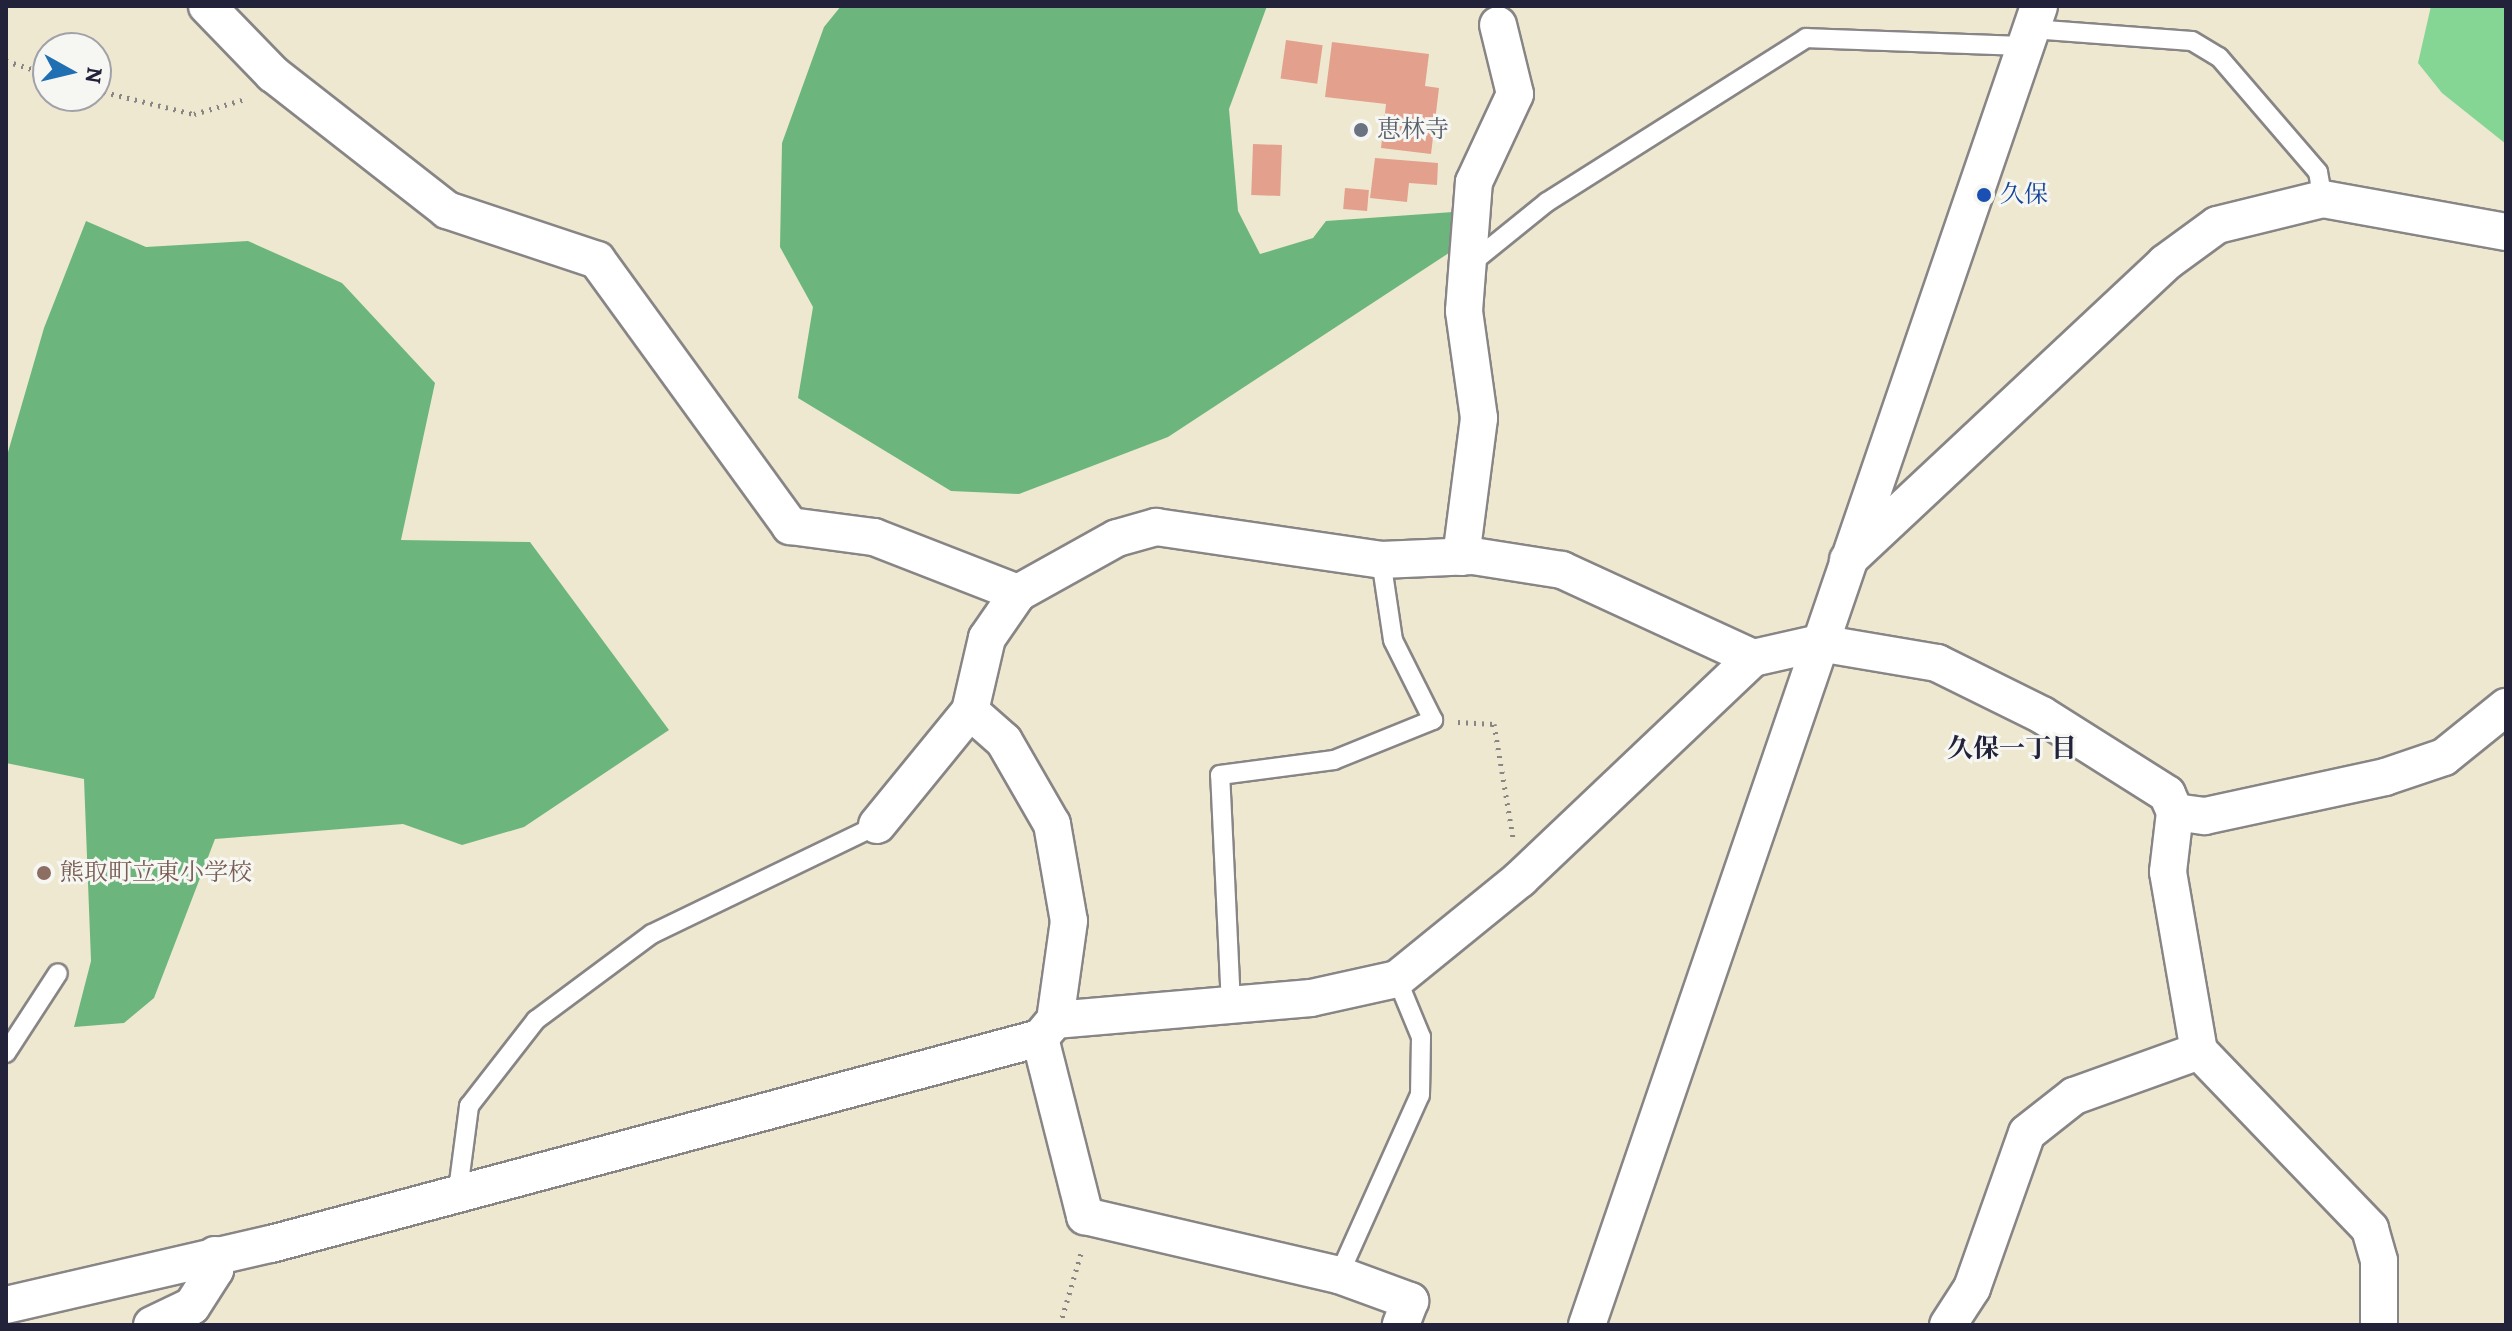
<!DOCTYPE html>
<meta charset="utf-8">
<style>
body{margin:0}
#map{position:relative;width:2512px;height:1331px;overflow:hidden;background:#eee8d0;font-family:Alegreya,"Noto Serif JP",serif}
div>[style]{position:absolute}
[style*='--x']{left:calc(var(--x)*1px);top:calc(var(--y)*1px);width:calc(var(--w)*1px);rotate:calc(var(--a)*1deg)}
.green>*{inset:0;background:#85d595}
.forest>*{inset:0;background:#6cb67e}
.building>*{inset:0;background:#e3a08d;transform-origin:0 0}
.path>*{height:5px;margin-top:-2.5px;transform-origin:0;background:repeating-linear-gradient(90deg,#888586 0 2px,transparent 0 8px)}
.roads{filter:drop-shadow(2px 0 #888586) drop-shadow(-2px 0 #888586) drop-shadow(0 2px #888586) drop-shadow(0 -2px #888586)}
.service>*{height:18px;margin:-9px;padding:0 9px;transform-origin:9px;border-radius:9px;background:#fff}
.minor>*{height:36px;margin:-18px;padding:0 18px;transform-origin:18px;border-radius:18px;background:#fff}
.dots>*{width:22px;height:22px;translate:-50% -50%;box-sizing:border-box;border:4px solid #f6f6f2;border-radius:50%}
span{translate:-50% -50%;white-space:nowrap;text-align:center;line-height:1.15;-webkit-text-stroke:6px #f6f6f2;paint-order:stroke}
.worship-label{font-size:24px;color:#5b616d}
.left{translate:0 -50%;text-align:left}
.transit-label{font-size:24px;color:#164399}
.education-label{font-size:24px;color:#785e54}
.neighbourhood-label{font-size:26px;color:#22223b;font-weight:700}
.frame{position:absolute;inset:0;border:8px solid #22223b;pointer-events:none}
.north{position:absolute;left:32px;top:32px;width:80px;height:80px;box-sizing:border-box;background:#f6f6f2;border:2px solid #a1a1a9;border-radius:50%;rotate:98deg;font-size:22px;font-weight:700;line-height:32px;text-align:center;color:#22223b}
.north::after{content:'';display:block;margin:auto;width:28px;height:36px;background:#1f6fb2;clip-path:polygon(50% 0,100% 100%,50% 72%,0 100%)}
</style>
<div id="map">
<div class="green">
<div style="clip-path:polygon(2431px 6px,2506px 6px,2506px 144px,2442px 93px,2418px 63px)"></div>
</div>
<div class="forest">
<div style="clip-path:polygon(841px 6px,1267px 6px,1229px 109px,1238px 211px,1260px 254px,1313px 238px,1326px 221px,1453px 212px,1458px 247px,1168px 437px,1019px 494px,951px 491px,798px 398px,813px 307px,780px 247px,782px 143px,824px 27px)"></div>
<div style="clip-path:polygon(86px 221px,146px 247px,248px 241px,342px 283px,435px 383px,401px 540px,530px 542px,669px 730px,524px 827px,462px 845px,403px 824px,215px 839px,154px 998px,124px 1023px,74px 1027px,91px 961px,84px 779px,6px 763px,6px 459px,44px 328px)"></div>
</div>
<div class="building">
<div style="left:1286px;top:40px;width:37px;height:39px;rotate:8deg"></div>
<div style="clip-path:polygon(1332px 42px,1429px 54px,1425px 86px,1439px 88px,1431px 154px,1381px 148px,1386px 104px,1325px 97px)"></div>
<div style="left:1253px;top:144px;width:29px;height:51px;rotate:2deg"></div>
<div style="clip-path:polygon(1375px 158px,1438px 163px,1437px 185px,1409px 183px,1407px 202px,1370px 198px)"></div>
<div style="left:1345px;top:188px;width:24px;height:21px;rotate:5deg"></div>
</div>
<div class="path">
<div style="--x:6;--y:61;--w:44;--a:17.2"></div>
<div style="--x:96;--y:90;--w:101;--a:13.8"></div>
<div style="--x:194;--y:114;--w:53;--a:-16.4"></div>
<div style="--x:1458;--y:722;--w:36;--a:3"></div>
<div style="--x:1494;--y:724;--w:115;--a:80.5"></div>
<div style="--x:1060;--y:1325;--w:75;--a:-73.7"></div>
</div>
<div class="roads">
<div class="service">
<div style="--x:2032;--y:29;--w:160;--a:4.3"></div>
<div style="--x:2192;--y:41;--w:31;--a:31"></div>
<div style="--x:2219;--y:57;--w:152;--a:49.3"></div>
<div style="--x:2318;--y:172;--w:27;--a:80"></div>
<div style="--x:1469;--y:265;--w:100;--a:-38.9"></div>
<div style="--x:1547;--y:202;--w:307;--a:-32.3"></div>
<div style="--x:1806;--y:38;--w:221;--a:2.1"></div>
<div style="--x:1231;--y:1005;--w:230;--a:-92.7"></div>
<div style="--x:1220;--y:775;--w:115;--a:-7.5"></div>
<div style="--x:1334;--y:760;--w:107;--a:-22"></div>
<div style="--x:1433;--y:720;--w:89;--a:-116.6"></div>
<div style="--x:1393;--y:640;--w:81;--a:-98.5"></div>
<div style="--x:6;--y:1053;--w:95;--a:-57"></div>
<div style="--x:458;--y:1190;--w:85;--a:-82.5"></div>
<div style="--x:469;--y:1106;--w:109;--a:-52.1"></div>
<div style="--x:536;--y:1020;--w:144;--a:-36.6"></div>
<div style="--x:652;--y:934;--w:250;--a:-25.8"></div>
<div style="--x:1339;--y:1275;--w:197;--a:-65.8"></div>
<div style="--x:1420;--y:1095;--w:58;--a:-89"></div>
<div style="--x:1421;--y:1037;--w:63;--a:-112.5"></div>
</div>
<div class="minor">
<div style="--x:207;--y:6;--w:95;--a:45.9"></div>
<div style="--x:273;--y:74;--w:221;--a:38"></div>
<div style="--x:447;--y:210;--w:158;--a:18.4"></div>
<div style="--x:597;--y:260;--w:329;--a:54"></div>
<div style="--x:790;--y:526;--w:85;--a:7.5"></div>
<div style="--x:874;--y:537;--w:155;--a:21.3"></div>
<div style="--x:1018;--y:593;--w:113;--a:-29.1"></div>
<div style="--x:1117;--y:538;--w:41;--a:-15.8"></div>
<div style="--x:1156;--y:527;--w:227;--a:8.3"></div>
<div style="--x:1381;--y:560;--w:92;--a:-2.5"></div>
<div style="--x:1473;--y:556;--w:90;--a:8.9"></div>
<div style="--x:1562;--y:570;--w:210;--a:24.7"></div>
<div style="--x:1461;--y:557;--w:140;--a:-82.6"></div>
<div style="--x:1479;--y:418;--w:108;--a:-98"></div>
<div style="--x:1464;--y:311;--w:129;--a:-85.6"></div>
<div style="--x:1474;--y:182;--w:97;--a:-65"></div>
<div style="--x:1515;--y:94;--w:71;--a:-103.8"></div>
<div style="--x:1848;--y:560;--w:434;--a:-43.1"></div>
<div style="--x:2165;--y:263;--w:64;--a:-36.2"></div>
<div style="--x:2217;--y:225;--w:109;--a:-13.8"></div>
<div style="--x:2323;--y:199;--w:186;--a:10.2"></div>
<div style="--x:970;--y:711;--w:45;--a:41.4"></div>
<div style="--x:1004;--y:741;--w:96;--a:60"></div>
<div style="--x:1052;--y:824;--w:98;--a:80.1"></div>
<div style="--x:1069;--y:921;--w:100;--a:98"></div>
<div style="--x:2175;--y:812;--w:60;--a:96.7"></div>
<div style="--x:2168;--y:872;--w:182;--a:80.2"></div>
<div style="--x:2199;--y:1051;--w:247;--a:46.1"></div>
<div style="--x:2370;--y:1229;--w:33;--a:74"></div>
<div style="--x:2379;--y:1261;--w:64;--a:90"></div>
<div style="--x:877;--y:825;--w:147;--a:-50.8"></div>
<div style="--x:970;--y:711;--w:75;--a:-76.9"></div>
<div style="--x:987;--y:638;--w:55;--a:-55.4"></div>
<div style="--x:1040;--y:1038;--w:184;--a:75.8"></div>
<div style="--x:1085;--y:1216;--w:261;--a:13.1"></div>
<div style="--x:1339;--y:1275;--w:76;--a:20.1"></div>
<div style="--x:1410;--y:1301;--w:26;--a:111"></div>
<div style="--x:6;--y:1305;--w:272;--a:-13"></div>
<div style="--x:271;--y:1244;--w:796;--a:-15"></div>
<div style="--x:1040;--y:1038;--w:23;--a:-50"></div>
<div style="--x:1055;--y:1020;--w:257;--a:-4.9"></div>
<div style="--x:1311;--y:998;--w:88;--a:-12.5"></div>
<div style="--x:1397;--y:979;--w:159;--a:-39.1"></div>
<div style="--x:1520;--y:879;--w:321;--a:-43.5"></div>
<div style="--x:1753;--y:658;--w:68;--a:-12.8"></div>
<div style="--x:1819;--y:643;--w:120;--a:9.6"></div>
<div style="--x:1937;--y:663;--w:117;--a:26.3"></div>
<div style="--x:2042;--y:715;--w:148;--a:32.3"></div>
<div style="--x:2167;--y:794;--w:20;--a:66"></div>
<div style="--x:2175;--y:812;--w:30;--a:8"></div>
<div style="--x:2205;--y:816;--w:184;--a:-12.2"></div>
<div style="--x:2385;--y:777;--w:62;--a:-18.7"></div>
<div style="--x:2444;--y:757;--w:80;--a:-38.9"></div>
<div style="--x:152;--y:1325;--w:44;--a:-25.4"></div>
<div style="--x:192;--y:1306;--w:43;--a:-57.4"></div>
<div style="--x:215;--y:1270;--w:15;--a:-90"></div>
<div style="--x:1587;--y:1325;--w:1394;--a:-71.08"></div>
<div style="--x:1948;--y:1325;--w:44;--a:-57"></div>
<div style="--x:1972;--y:1288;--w:164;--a:-70.5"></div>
<div style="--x:2027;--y:1133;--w:60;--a:-38.2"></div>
<div style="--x:2074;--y:1096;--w:133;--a:-19.8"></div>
</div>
</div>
<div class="dots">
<div style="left:1361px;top:130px;background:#6b7280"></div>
<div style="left:1984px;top:195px;background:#1a4fb4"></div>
<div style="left:44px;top:873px;background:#8d6e63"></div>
</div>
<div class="worship-label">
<span class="left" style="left:1377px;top:130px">恵林寺</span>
</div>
<div class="transit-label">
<span class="left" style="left:2000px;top:195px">久保</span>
</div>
<div class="education-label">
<span class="left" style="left:60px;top:873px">熊取町立東小学校</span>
</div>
<div class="neighbourhood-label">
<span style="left:2012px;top:749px">久保一丁目</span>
</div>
<div class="frame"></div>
<div class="north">N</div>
</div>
